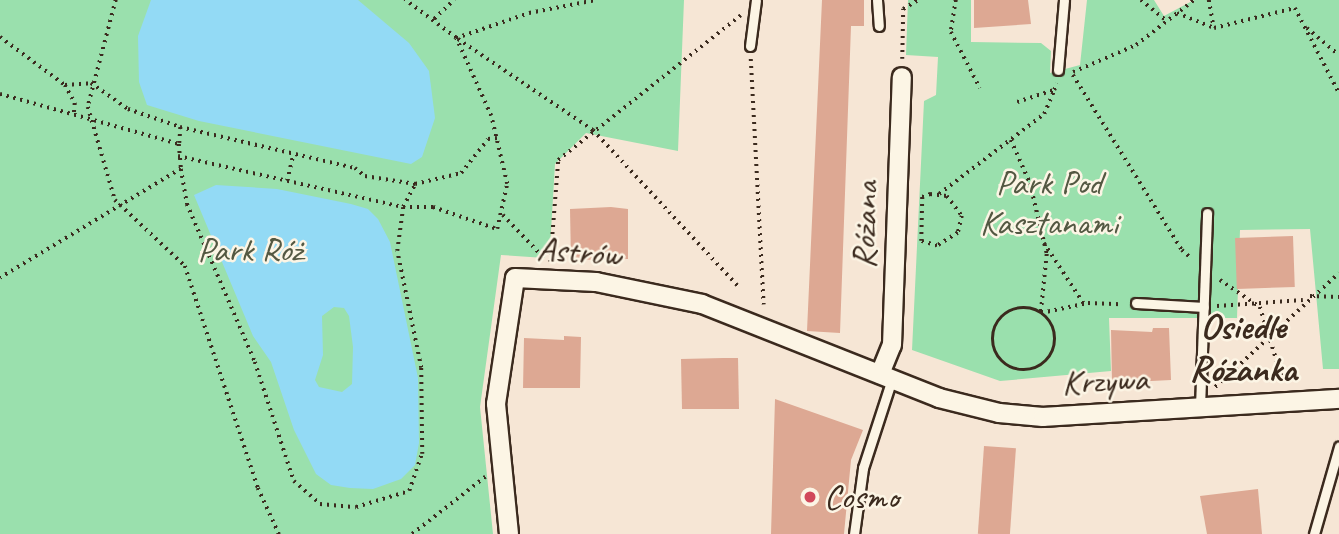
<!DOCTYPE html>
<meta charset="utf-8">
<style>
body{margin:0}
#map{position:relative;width:1339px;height:534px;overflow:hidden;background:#f6e6d5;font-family:Caveat,sans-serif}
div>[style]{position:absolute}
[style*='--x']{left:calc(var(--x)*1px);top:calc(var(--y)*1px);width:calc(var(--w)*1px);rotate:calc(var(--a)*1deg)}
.green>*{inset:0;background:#9ae0ad}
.water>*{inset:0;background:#93daf5}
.building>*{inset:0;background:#dda893;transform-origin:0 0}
.path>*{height:3.5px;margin-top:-1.75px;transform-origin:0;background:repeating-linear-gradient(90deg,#3b2a1e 0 2px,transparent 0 7px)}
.path>.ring{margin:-1.75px;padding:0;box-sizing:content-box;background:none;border:3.5px solid #3b2a1e;border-radius:50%}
.roads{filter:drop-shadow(2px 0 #3b2a1e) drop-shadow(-2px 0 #3b2a1e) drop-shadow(0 2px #3b2a1e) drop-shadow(0 -2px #3b2a1e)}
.service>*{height:9px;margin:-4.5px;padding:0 4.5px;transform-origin:4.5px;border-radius:4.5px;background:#fcf5e5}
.minor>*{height:18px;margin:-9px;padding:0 9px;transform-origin:9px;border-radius:9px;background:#fcf5e5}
.dots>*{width:19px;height:19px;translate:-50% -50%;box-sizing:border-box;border:4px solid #fcf5e5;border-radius:50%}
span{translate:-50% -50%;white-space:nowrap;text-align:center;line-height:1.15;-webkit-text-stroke:5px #fcf5e5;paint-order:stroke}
.park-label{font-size:35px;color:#535842}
.street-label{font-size:35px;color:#3b2a1e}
.poi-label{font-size:35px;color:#3b2a1e}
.left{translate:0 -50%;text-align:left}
.neighbourhood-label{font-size:37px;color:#3b2a1e;font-weight:700}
</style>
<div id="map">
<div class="green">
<div style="clip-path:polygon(0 0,684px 0,678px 151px,586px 133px,555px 164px,550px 248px,546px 248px,545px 258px,501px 255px,480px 407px,493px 534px,0 534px)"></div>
<div style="clip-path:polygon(908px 0,971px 0,971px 42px,1041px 43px,1051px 51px,1050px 73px,1080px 65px,1087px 0,1154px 0,1164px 16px,1194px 0,1339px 0,1339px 369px,1323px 369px,1310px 229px,1240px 230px,1237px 318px,1109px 318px,1111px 371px,1000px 381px,912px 350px,924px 101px,936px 95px,938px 57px,906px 55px)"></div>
</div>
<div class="water">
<div style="clip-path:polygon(151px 0,358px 0,409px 43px,429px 71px,435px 118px,422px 157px,411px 164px,199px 121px,147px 105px,139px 82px,138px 36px)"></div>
<div style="clip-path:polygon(evenodd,216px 185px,277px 189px,351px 204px,368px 209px,378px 219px,390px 242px,418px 378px,419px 443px,415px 465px,401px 479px,373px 489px,350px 488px,331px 485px,316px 474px,294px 430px,271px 362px,253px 336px,194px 195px,216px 185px,334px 307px,344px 308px,349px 316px,353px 347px,352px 384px,342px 392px,319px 387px,315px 380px,323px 355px,322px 316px,334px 307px)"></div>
</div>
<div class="building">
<div style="clip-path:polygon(822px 0,864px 0,864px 26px,851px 26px,840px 333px,807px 331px)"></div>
<div style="clip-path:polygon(974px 0,1028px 0,1031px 24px,974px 28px)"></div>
<div style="clip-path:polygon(611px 207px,628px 209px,628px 259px,571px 260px,570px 209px)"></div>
<div style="left:1293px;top:236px;width:51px;height:58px;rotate:88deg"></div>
<div style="clip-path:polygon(1153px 328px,1169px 328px,1171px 380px,1112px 383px,1111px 330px,1152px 332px)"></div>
<div style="clip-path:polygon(564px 336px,581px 337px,580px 388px,523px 388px,524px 338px,564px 340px)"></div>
<div style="clip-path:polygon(723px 358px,738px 358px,739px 409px,682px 409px,681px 359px)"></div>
<div style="clip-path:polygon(775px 399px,863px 430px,851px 460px,844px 534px,771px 534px)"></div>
<div style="left:984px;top:446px;width:32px;height:88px;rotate:4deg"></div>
<div style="clip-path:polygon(1258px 489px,1262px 534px,1207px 534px,1200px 496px)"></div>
</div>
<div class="path">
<div style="--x:116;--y:0;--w:111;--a:104.7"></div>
<div style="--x:88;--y:107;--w:97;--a:73.8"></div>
<div style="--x:115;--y:200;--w:96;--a:43.3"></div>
<div style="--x:185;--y:266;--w:234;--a:71.8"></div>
<div style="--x:258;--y:488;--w:51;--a:65.5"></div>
<div style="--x:956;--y:0;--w:32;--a:99"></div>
<div style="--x:951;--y:32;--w:63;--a:62.6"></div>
<div style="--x:1141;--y:0;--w:33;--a:39"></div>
<div style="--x:1209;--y:0;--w:28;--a:80"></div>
<div style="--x:1177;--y:13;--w:40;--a:22"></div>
<div style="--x:1214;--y:28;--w:83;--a:-13.9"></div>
<div style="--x:1295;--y:8;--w:96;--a:62.6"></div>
<div style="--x:434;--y:19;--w:28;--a:-44"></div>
<div style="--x:1307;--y:28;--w:42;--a:40.2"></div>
<div style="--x:0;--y:37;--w:81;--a:36.4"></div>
<div style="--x:65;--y:85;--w:21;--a:61"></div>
<div style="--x:75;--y:103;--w:11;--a:95"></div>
<div style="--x:456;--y:38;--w:77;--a:-18.9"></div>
<div style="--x:529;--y:13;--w:68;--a:-11"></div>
<div style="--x:458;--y:39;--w:163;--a:34"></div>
<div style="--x:593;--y:130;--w:216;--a:47.1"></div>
<div style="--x:751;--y:59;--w:246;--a:87"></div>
<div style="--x:902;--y:59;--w:50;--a:-88.9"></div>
<div style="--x:903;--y:9;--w:17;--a:-31"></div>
<div style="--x:1073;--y:72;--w:69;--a:-23.2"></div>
<div style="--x:1136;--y:45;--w:73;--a:-37.8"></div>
<div style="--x:1073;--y:75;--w:206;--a:58.1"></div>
<div style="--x:1182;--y:250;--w:13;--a:42"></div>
<div style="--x:65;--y:85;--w:26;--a:-4"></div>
<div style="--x:91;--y:83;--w:45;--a:35.1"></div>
<div style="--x:128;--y:109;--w:55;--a:19.1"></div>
<div style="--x:0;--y:94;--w:186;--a:15.6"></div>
<div style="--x:179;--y:144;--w:25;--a:85"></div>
<div style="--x:181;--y:169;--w:211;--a:148.9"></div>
<div style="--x:1017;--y:102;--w:39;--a:-18"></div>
<div style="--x:1054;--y:90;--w:7;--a:-63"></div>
<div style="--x:1011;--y:140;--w:47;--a:66.2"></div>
<div style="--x:1030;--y:183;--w:73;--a:76.5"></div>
<div style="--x:1047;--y:254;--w:59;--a:95.8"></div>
<div style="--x:179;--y:143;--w:16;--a:-86"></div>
<div style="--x:180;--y:127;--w:180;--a:13.2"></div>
<div style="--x:355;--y:168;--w:13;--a:39"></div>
<div style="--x:365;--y:176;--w:51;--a:9.1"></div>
<div style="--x:178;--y:156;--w:231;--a:12.8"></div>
<div style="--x:403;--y:207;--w:30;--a:0"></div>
<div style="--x:433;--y:207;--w:68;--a:19"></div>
<div style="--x:497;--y:229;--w:46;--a:-77.5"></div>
<div style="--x:507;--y:184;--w:70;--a:-103.2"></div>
<div style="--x:491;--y:116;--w:85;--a:-114.2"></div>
<div style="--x:456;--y:38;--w:64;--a:-143.3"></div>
<div style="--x:181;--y:169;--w:36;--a:80"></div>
<div style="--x:187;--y:204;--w:172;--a:66.7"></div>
<div style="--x:255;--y:362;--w:125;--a:71.9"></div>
<div style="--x:294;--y:481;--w:35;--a:41"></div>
<div style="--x:320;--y:504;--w:36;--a:5"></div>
<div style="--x:356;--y:507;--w:55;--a:-16.8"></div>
<div style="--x:409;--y:491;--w:39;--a:-71"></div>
<div style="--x:422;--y:454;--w:86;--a:-90.7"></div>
<div style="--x:421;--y:368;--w:119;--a:-101.6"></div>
<div style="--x:397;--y:251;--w:44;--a:-82.2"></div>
<div style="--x:403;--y:207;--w:26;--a:-62"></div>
<div style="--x:415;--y:184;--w:47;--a:-13.4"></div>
<div style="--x:461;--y:173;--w:43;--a:-51.5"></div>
<div style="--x:488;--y:139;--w:9;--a:-6"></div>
<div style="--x:287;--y:181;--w:26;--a:-77"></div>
<div style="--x:930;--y:194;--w:17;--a:7"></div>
<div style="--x:947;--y:196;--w:25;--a:53"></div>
<div style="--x:962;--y:216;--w:17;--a:103"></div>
<div style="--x:958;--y:233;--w:25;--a:148"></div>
<div style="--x:937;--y:246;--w:17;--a:-163"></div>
<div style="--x:921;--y:241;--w:44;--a:-88.7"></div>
<div style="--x:922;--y:197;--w:9;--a:-21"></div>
<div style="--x:939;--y:194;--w:132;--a:-37.3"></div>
<div style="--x:1044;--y:114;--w:26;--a:-67"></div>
<div style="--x:503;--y:215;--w:62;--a:46.3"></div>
<div style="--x:1044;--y:243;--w:73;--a:56.7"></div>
<div style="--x:550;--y:262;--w:102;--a:-85.5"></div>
<div style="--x:558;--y:160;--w:233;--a:-38.4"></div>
<div style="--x:1220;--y:280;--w:48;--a:34"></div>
<div style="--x:1260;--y:307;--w:81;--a:72.7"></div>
<div style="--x:1310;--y:296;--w:29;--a:2"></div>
<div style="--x:1217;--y:306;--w:86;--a:-4"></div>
<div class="ring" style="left:993px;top:308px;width:58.5px;height:58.5px"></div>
<div style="--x:1041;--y:313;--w:48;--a:-12"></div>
<div style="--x:1088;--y:303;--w:33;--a:2"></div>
<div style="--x:1215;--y:387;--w:168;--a:-42.6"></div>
<div style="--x:412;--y:534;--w:93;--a:-38"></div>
</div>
<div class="roads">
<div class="service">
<div style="--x:877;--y:0;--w:26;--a:86"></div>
<div style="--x:750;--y:46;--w:46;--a:-82.6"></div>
<div style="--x:1058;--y:70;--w:70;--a:-85.1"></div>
<div style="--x:1136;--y:303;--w:68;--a:3.4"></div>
<div style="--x:1200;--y:407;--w:194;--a:-87.9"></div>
<div style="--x:854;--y:534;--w:67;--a:-82.2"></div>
<div style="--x:863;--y:468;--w:94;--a:-72"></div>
<div style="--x:1314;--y:534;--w:91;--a:-74"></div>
</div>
<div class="minor">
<div style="--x:880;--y:374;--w:31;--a:-68"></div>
<div style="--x:892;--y:345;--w:268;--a:-87.9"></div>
<div style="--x:509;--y:534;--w:131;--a:-95.7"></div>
<div style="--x:496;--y:404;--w:127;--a:-81.4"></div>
<div style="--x:515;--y:278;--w:81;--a:2.8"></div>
<div style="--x:596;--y:282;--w:108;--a:11.7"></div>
<div style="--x:702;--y:304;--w:255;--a:21.6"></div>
<div style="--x:939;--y:398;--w:62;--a:14"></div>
<div style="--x:999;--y:413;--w:44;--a:5.2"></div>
<div style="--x:1043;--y:417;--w:297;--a:-3.5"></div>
</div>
</div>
<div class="dots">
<div style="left:810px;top:497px;background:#d1495b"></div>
</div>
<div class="park-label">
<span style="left:1049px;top:203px">Park Pod<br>Kasztanami</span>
<span style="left:250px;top:250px">Park Róż</span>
</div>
<div class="street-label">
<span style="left:865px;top:225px;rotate:-88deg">Różana</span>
<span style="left:579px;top:252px;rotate:5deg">Astrów</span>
<span style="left:1105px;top:381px;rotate:-3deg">Krzywa</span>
</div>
<div class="poi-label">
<span class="left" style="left:824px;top:497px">Cosmo</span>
</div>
<div class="neighbourhood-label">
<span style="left:1243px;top:348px">Osiedle<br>Różanka</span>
</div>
</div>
